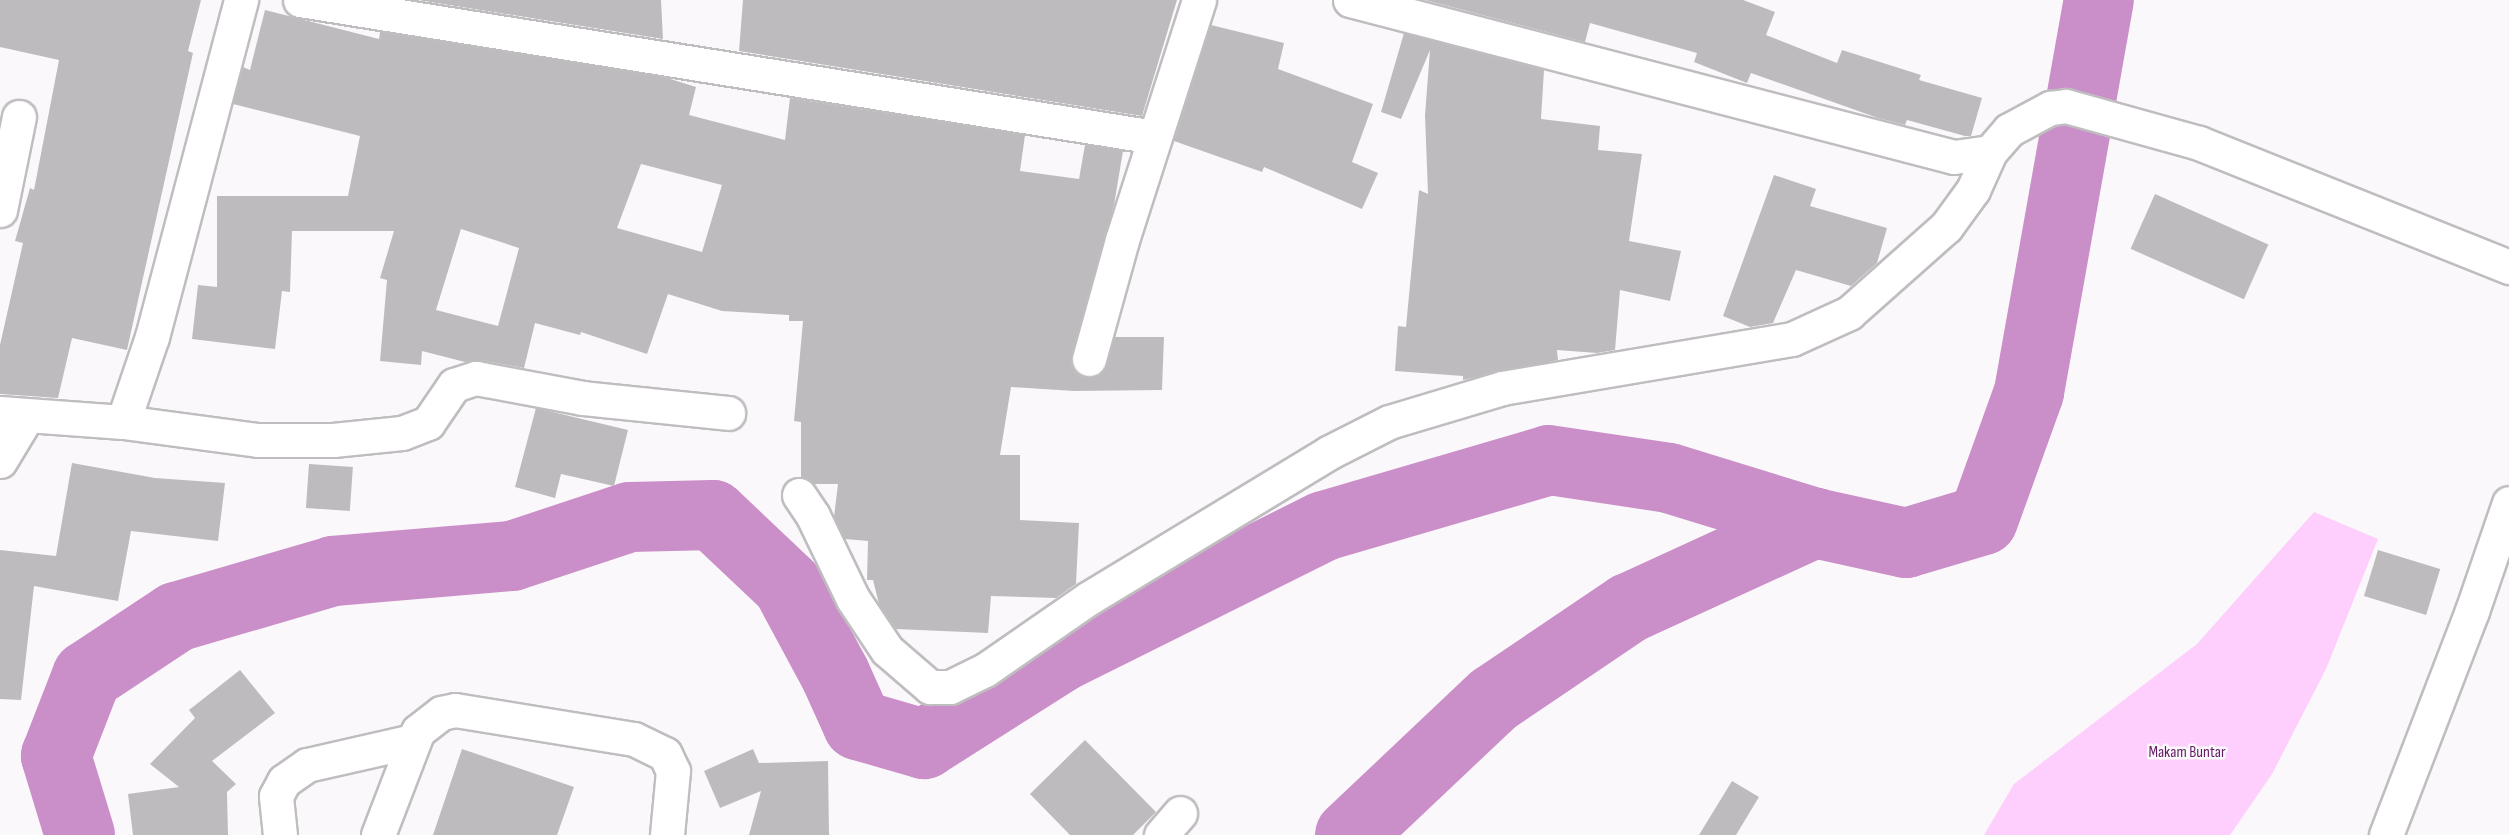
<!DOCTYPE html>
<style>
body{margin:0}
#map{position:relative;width:2509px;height:835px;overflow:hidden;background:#fbf8fb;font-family:"Sofia Sans Condensed",sans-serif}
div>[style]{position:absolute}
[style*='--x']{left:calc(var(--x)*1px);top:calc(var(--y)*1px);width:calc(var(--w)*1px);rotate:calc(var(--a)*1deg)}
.green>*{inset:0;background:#fecefc}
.river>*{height:70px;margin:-35px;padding:0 35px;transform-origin:35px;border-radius:35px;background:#ca8ec8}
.building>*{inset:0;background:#bebbbe;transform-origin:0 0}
.roads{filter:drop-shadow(2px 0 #c0bdc0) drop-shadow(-2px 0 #c0bdc0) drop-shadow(0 2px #c0bdc0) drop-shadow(0 -2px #c0bdc0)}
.minor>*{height:33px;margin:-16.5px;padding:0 16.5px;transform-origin:16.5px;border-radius:16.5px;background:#fff}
span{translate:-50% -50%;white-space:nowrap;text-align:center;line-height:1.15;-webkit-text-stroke:5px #fbf8fb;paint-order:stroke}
.park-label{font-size:16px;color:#631b63}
</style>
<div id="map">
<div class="green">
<div style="clip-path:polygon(2314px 512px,2378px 539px,2326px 669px,2272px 774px,2230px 835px,1984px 835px,2014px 784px,2197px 644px)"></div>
</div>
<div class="river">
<div style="--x:80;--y:835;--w:83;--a:-106.9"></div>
<div style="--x:56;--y:756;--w:86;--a:-68.8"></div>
<div style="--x:87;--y:676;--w:107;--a:-33.5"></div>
<div style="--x:176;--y:617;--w:164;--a:-16.3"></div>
<div style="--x:333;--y:571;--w:180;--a:-4.8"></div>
<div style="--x:512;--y:556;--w:124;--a:-18.3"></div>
<div style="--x:630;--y:517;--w:83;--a:-1.4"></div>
<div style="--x:713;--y:515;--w:102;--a:43.4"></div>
<div style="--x:787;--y:585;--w:101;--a:61.7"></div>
<div style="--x:835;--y:674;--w:56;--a:65.7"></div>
<div style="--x:858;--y:725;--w:69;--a:16.1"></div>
<div style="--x:924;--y:744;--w:162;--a:-32.4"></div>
<div style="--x:1061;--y:657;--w:294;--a:-26.5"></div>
<div style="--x:1324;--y:526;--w:234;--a:-16.3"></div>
<div style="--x:1549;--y:460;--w:121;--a:8.5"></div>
<div style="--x:1669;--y:478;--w:153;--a:17.1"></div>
<div style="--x:1815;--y:523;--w:93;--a:12.4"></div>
<div style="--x:1906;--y:543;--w:80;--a:-16.6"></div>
<div style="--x:1983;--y:520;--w:136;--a:-70.2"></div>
<div style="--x:2029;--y:392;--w:398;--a:-79.9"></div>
<div style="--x:1350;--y:835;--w:198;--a:-43.4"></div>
<div style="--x:1494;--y:699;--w:163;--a:-34"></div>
<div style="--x:1629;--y:608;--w:205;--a:-24.6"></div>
</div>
<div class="building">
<div style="clip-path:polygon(0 0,201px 0,188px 51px,193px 53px,127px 350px,72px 338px,58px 398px,0 394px,0 345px,23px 243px,15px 241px,30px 188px,34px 190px,59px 60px,0 47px)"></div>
<div style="clip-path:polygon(418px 0,661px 0,663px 39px)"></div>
<div style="clip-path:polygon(743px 0,1177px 0,1142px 116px,739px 51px)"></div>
<div style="clip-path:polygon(1425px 0,1743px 0,1775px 12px,1766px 35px,1837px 63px,1842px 50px,1921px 75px,1919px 80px,1982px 98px,1971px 136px,1965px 136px,1907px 120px,1905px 125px,1878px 118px,1751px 73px,1747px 83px,1694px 62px,1697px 53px,1590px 23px,1585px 42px)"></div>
<div style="clip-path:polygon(evenodd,265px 10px,379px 39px,380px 32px,664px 77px,696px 87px,689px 115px,785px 140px,790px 98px,1025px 135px,1020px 171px,1079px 179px,1085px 145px,1123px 151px,1114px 205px,1071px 363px,1076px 373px,1094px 377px,1107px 365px,1115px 337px,1164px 337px,1162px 390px,1074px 391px,1011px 387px,1000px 455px,1020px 455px,1020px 520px,1079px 523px,1076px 584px,1056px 598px,991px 596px,988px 633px,896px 629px,879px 604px,873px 580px,867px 580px,868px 541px,845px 539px,834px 517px,838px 484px,814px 484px,801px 477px,801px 422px,794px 421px,803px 321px,789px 321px,789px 315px,722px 311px,668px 294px,647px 354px,581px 332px,580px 335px,535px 323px,524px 368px,479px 360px,465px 362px,422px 351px,421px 365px,380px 361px,387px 280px,380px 278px,394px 231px,292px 231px,290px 292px,282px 291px,275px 349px,192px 339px,198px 285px,217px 287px,217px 196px,348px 196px,360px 136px,233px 104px,243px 67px,250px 70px,265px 10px,641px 164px,722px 185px,702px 252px,617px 228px,641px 164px,265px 10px,461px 229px,519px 248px,498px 326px,436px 310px,461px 229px)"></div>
<div style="clip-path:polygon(1211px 25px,1284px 43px,1278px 69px,1373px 104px,1352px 162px,1378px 173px,1362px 209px,1264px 167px,1262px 172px,1174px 141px)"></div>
<div style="clip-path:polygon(1404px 33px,1544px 70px,1541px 119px,1600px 126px,1598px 150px,1642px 154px,1629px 241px,1681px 251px,1670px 301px,1620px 290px,1615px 350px,1597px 353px,1557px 350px,1558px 360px,1463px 380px,1463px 376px,1395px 371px,1398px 326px,1406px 327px,1419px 190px,1428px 194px,1425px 115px,1430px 50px,1401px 119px,1381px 112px)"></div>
<div style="clip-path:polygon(1774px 175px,1816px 189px,1810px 206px,1887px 228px,1877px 263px,1851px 286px,1796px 270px,1773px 323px,1750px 327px,1723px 316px)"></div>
<div style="left:2155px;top:194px;width:124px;height:60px;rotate:24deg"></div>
<div style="clip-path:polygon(536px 408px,628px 430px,614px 486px,561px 474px,555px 498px,515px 487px)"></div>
<div style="clip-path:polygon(72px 463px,155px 478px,225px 483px,218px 541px,131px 531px,118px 601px,34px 586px,21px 700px,0 699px,0 550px,56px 556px)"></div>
<div style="left:309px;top:464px;width:44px;height:44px;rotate:4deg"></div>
<div style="left:2378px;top:550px;width:65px;height:48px;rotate:17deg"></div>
<div style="clip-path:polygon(240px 670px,275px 713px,212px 761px,236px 784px,227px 792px,228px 835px,133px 835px,128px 794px,179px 787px,150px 764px,195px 718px,189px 710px)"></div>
<div style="clip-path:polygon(1085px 740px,1156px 812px,1133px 835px,1070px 835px,1030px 794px)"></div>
<div style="clip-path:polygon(462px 749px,574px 787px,557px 835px,433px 835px)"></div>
<div style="clip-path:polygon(753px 749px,759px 763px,828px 761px,829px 835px,749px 835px,761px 791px,720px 808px,704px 771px)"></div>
<div style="clip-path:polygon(1732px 781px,1759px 797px,1736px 835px,1699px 835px)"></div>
</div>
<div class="roads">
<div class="minor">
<div style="--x:300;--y:0;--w:865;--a:9.11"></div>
<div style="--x:1350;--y:0;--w:624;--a:14.57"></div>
<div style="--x:1954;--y:157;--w:36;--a:-8"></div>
<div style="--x:1990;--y:152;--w:29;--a:-49"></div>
<div style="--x:2009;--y:130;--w:47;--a:-28.2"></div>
<div style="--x:2050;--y:108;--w:16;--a:-7"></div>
<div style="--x:2066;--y:106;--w:138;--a:15.5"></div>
<div style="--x:2199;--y:143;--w:334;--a:21.8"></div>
<div style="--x:0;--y:210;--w:95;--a:-78.5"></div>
<div style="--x:1089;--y:359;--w:123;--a:-74.5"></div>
<div style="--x:1122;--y:240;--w:252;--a:-72.2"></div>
<div style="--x:0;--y:413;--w:123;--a:4.2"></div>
<div style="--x:123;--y:422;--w:90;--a:-71.2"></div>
<div style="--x:152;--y:337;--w:349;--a:-75.2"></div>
<div style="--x:123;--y:422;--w:136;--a:7.6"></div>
<div style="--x:258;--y:440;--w:75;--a:0"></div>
<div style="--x:333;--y:440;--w:69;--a:-5.8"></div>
<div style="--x:402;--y:433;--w:28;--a:-21"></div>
<div style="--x:428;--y:423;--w:46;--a:-55.6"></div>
<div style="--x:454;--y:385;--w:23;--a:-18"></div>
<div style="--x:476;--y:378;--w:109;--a:10.6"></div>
<div style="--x:583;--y:398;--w:146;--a:5.9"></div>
<div style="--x:0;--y:461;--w:52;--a:-59"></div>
<div style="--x:799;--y:495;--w:25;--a:56"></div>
<div style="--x:813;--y:516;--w:92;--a:64.3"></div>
<div style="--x:853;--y:599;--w:61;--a:56.3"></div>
<div style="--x:887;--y:650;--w:57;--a:40.7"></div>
<div style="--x:930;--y:687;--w:20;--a:0"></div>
<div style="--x:950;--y:687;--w:39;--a:-26"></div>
<div style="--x:985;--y:670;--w:126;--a:-34.7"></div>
<div style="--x:1089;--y:598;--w:280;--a:-31.2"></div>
<div style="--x:1328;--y:453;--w:68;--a:-26.9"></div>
<div style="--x:1389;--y:422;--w:118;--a:-16.7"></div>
<div style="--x:1502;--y:388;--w:294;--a:-9.6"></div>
<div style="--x:1792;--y:339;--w:63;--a:-24.5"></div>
<div style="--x:1849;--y:313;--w:130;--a:-41.6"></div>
<div style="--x:1946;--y:227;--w:46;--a:-53.9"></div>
<div style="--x:1973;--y:190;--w:42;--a:-65.9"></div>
<div style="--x:280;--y:835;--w:39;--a:-96"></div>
<div style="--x:276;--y:796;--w:17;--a:-62"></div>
<div style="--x:284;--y:781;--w:28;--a:-35"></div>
<div style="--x:307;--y:765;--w:109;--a:-12.8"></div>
<div style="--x:378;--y:835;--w:111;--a:-69"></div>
<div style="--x:418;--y:731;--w:29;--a:-38"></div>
<div style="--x:441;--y:713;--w:14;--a:-12"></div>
<div style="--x:455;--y:710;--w:181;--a:9.2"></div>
<div style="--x:634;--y:739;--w:34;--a:26"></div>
<div style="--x:665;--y:754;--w:19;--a:65"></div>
<div style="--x:673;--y:771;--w:64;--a:95.4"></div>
<div style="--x:1161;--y:835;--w:29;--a:-49"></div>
<div style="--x:2386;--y:835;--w:240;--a:-69"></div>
<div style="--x:2472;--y:611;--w:114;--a:-71.1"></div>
</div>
</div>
<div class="park-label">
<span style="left:2187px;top:753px">Makam Buntar</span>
</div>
</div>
